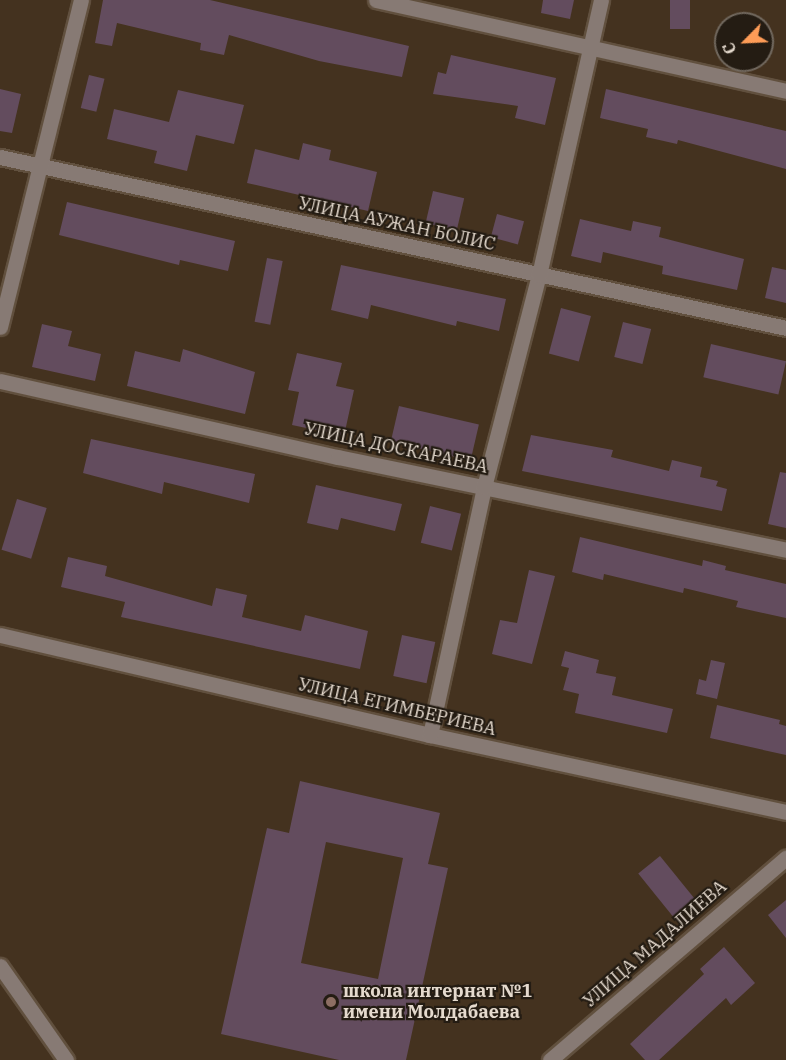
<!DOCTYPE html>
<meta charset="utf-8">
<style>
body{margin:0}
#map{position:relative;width:786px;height:1060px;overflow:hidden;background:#44321f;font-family:"IBM Plex Serif",serif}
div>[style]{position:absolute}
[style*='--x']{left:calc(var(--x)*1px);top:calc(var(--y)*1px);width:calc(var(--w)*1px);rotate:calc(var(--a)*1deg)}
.building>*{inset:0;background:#634c5e;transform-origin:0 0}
.roads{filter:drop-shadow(2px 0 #61503e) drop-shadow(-2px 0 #61503e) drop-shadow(0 2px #61503e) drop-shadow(0 -2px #61503e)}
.minor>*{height:15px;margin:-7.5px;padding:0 7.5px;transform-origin:7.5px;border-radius:7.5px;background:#877a74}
.dots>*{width:16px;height:16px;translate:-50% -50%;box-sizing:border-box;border:3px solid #241c13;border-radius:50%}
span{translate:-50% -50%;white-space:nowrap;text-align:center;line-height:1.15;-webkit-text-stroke:4.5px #241c13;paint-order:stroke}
.street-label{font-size:18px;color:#e5dace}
.poi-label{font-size:18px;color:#e5dace;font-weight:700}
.left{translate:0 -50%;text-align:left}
.north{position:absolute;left:714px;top:12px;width:60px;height:60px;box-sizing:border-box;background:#241c13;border:2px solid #71685e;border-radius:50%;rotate:246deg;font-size:16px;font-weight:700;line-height:24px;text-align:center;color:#e5dace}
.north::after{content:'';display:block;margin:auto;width:21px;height:27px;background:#fe9c57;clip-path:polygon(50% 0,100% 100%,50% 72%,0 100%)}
</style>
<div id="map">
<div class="building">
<div style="clip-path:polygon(103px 0,210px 0,409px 46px,402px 77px,319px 61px,229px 35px,224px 55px,200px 50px,201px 43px,117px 23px,112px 46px,95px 43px)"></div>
<div style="clip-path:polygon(543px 0,574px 0,570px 19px,541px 13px)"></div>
<div style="left:670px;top:0;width:20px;height:29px"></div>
<div style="clip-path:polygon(451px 55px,556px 78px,545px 125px,515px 118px,518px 106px,433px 94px,438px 72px,446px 74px)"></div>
<div style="left:89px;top:75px;width:16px;height:34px;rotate:14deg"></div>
<div style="clip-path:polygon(0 89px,21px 94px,12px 133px,0 131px)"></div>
<div style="clip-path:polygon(606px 89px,786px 131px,786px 169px,678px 140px,677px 144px,646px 137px,648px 129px,600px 118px)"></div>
<div style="clip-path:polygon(178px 90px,244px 105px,234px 144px,196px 135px,187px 171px,154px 163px,157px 151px,107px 139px,114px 109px,169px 122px)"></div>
<div style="clip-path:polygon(303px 143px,331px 150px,329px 160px,377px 172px,368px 211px,247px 183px,255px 149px,299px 160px)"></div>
<div style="left:433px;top:191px;width:32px;height:33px;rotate:13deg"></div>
<div style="clip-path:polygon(67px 202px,235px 241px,228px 271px,180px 260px,179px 265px,59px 235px)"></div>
<div style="left:497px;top:214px;width:28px;height:24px;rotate:15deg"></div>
<div style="clip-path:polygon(580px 219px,631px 231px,633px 221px,661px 227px,659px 237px,744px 259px,737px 290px,662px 274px,663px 266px,603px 252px,601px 263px,571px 256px)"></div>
<div style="left:267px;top:258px;width:16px;height:65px;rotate:11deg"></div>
<div style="clip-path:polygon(341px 265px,506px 299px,499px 331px,457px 321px,456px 326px,371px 305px,368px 319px,331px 310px)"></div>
<div style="clip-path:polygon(772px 267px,786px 270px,786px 303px,765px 298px)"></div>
<div style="left:561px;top:308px;width:31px;height:47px;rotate:15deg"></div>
<div style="left:623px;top:322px;width:29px;height:36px;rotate:14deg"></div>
<div style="clip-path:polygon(42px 324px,72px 331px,68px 346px,101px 354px,95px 381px,32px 367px)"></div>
<div style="left:711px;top:344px;width:77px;height:34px;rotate:13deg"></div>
<div style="clip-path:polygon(183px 349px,255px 372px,245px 414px,127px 386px,135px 351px,180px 362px)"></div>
<div style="clip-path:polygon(297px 353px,342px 363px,336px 386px,354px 390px,344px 436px,292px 425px,299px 392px,288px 390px)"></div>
<div style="left:399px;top:406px;width:82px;height:37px;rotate:13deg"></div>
<div style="clip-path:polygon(531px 435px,613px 450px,611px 457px,669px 471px,672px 460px,702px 467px,700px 477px,718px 481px,716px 486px,727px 489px,722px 511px,522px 471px)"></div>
<div style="clip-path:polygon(91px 439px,255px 474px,249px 503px,164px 482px,162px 494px,83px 473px)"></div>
<div style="clip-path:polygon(780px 472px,786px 473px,786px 528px,768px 524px)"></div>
<div style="clip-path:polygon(316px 485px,402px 504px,395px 531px,341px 518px,338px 530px,307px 523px)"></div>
<div style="left:17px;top:499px;width:31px;height:53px;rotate:17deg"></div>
<div style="left:430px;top:506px;width:32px;height:38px;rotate:14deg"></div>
<div style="clip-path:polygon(580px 537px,702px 566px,703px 560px,726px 566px,725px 570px,786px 584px,786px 618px,736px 607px,738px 601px,684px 588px,683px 593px,604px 574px,603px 580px,572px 572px)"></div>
<div style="clip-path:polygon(68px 557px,107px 566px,105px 576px,212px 606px,216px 588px,247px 595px,242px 617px,301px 631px,305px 615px,368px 631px,360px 669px,121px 617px,125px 602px,61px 587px)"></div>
<div style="clip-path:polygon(529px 570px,555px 576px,532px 664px,492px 654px,500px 620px,517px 623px)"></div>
<div style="left:402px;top:635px;width:34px;height:42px;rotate:12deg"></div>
<div style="clip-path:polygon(565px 651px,599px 660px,596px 673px,616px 677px,612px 695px,673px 709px,667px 733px,575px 713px,579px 694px,563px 690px,569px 668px,561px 666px)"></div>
<div style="clip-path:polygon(711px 660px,725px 663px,717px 699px,696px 694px,699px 679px,706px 681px)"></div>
<div style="clip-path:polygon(717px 705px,780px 720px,779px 724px,786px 726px,786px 755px,710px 738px)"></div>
<div style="clip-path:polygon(evenodd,300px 781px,440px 813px,428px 864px,448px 868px,406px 1060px,339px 1060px,221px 1034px,267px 828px,289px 833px,300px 781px,326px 842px,403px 858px,378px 979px,301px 963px,326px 842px)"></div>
<div style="left:660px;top:856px;width:58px;height:28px;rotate:51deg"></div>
<div style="clip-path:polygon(786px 900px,786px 938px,768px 915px)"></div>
<div style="clip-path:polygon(724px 947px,755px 983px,731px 1005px,726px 998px,659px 1060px,645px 1060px,630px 1044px,704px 974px,700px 969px)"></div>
</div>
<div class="roads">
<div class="minor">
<div style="--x:376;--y:0;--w:420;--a:12.5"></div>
<div style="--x:0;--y:157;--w:804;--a:12.27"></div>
<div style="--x:0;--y:327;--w:337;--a:-76.1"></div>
<div style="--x:0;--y:381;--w:346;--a:12.7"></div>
<div style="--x:338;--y:457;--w:458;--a:11.7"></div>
<div style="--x:0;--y:635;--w:441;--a:13.1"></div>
<div style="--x:430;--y:735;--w:364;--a:12.2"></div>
<div style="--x:430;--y:735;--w:254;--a:-77.7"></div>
<div style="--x:484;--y:487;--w:219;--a:-75.5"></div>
<div style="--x:539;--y:275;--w:282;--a:-77.3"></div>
<div style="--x:0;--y:966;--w:115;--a:54.9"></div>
<div style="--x:550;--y:1060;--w:311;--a:-40.6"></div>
</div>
</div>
<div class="dots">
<div style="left:331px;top:1002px;background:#8d6e63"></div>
</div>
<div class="street-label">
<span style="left:397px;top:224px;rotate:12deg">УЛИЦА АУЖАН БОЛИС</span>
<span style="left:396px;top:448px;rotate:12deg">УЛИЦА ДОСКАРАЕВА</span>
<span style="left:397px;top:707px;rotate:13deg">УЛИЦА ЕГИМБЕРИЕВА</span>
<span style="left:655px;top:944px;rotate:-41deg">УЛИЦА МАДАЛИЕВА</span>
</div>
<div class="poi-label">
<span class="left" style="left:343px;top:1002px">школа интернат №1<br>имени Молдабаева</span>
</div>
<div class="north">С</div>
</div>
